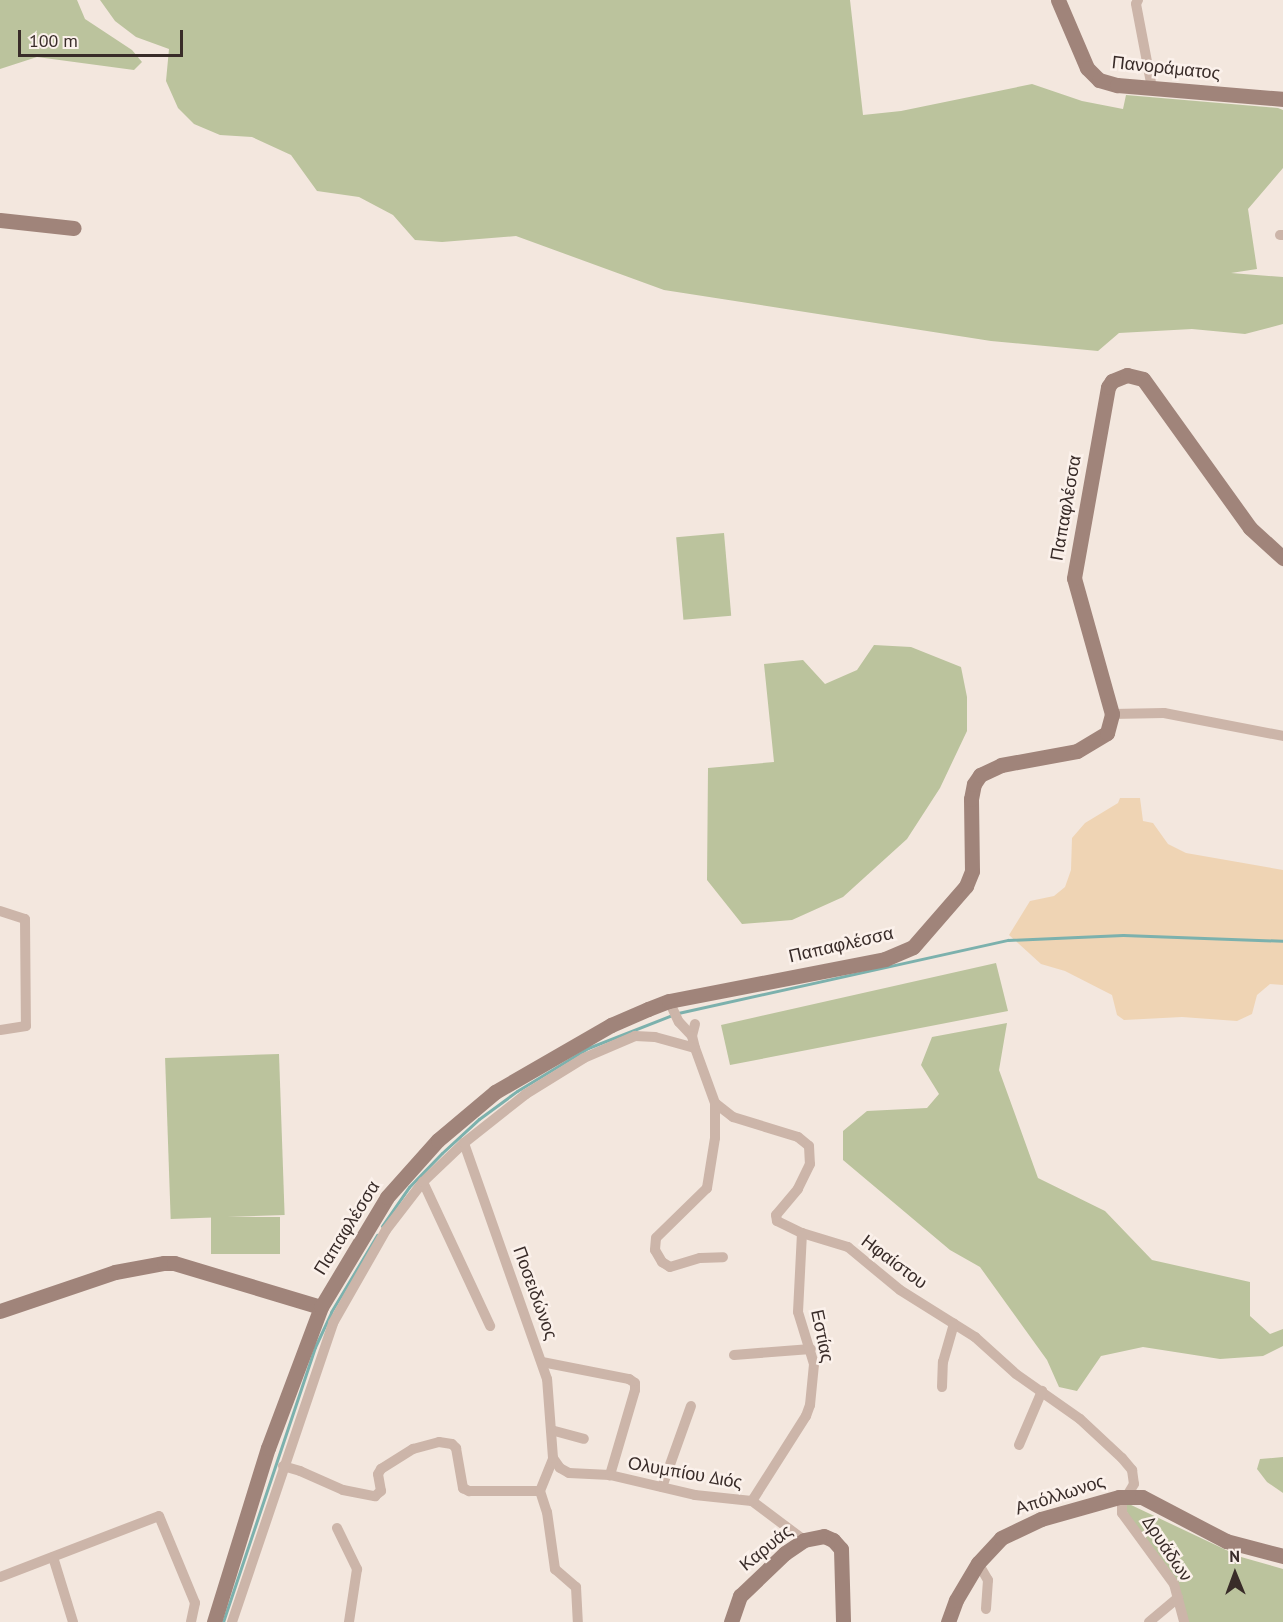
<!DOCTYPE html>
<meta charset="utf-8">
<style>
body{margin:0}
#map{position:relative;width:1283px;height:1622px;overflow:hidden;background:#f3e7de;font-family:"PT Sans",sans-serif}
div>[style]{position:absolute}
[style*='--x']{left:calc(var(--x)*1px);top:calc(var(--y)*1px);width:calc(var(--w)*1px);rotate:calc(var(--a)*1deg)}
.green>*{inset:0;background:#bbc39d;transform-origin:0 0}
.sand>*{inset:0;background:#efd4b4}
.stream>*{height:3px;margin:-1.5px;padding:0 1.5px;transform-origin:1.5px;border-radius:1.5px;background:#7cb1ad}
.street>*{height:10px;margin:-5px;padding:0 5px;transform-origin:5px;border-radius:5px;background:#ccb5a9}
.secondary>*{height:15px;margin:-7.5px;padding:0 7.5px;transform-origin:7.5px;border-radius:7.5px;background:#a0847a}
span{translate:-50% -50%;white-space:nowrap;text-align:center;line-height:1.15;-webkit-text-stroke:5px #fbf1eb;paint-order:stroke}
.street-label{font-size:18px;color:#392c29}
.north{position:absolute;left:1205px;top:1544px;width:60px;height:60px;-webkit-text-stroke:4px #fbf1eb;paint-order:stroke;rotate:359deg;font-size:16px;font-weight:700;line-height:24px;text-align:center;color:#392c29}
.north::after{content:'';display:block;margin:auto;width:21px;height:27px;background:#392c29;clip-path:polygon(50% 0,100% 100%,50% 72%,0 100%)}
.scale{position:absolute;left:18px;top:30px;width:165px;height:27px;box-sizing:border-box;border:3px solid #392c29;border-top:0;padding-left:8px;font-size:18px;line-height:21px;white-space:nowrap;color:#392c29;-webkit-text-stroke:4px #fbf1eb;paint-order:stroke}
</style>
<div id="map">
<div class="green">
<div style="clip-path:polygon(0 0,77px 0,85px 19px,132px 50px,142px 62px,134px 70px,37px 57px,0 69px)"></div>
<div style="clip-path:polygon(100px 0,850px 0,863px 115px,901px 111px,1032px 84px,1082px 101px,1123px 109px,1126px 95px,1278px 108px,1283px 110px,1283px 168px,1248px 209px,1257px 269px,1231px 273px,1283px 277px,1283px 324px,1245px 334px,1192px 329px,1119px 333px,1098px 351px,991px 341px,664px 290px,516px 236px,442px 242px,415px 240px,393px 215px,359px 197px,317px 191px,291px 155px,252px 137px,220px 135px,194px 124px,178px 108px,166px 81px,169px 49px,136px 37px,115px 21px)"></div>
<div style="left:724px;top:533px;width:83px;height:48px;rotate:85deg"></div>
<div style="clip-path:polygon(874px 645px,911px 647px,961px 667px,967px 697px,967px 731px,940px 788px,907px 839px,843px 897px,792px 920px,742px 924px,707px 880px,708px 768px,774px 762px,764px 664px,803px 660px,825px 684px,857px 670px)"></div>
<div style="clip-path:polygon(996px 963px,1008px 1011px,730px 1065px,721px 1025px)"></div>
<div style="clip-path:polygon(1007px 1023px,999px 1070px,1038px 1178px,1105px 1211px,1152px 1260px,1250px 1282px,1250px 1316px,1270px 1334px,1283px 1329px,1283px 1346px,1263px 1356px,1220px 1359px,1143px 1347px,1101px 1356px,1077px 1391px,1059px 1387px,1047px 1360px,980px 1267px,950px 1250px,843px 1160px,843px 1131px,867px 1111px,927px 1108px,939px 1094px,921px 1065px,932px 1037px)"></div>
<div style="left:279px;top:1054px;width:161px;height:114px;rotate:88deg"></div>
<div style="left:280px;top:1217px;width:37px;height:69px;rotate:90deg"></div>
<div style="clip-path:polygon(1283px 1457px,1283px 1493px,1267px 1482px,1257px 1469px,1260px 1459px)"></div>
<div style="clip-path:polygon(1129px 1504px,1241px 1557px,1283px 1569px,1283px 1622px,1186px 1622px,1174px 1576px,1128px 1515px,1125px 1505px)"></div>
</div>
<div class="sand">
<div style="clip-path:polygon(1120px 798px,1140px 798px,1143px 821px,1153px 823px,1168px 844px,1186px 853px,1283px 870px,1283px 985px,1270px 984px,1257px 995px,1252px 1014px,1237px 1021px,1182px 1017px,1124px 1020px,1117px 1015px,1112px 995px,1065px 971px,1041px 964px,1009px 935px,1030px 901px,1054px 896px,1065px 887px,1071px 870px,1072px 838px,1085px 823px,1118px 803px)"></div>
</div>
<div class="stream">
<div style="--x:678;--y:1013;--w:338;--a:-12.5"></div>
<div style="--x:1008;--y:940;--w:115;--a:-2.5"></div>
<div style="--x:1123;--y:935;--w:160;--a:2.1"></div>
<div style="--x:382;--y:1226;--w:47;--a:-55.3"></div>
<div style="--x:409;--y:1187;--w:47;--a:-45.9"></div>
<div style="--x:442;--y:1153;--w:50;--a:-42.6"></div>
<div style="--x:479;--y:1119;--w:47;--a:-36.4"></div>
<div style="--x:517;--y:1091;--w:83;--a:-31.2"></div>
<div style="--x:588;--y:1048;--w:90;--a:-21.4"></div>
<div style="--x:223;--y:1622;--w:290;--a:-71.5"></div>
<div style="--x:315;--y:1347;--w:38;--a:-65"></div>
<div style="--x:331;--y:1312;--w:90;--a:-59.1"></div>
</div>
<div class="street">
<div style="--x:1138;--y:0;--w:4;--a:117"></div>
<div style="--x:1136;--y:4;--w:86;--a:79.2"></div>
<div style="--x:1280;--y:235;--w:3;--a:0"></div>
<div style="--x:1112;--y:714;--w:52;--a:-1.1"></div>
<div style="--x:1164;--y:713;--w:121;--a:10.9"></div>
<div style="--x:0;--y:911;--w:26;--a:18"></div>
<div style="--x:25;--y:919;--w:107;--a:89.5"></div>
<div style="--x:26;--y:1026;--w:26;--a:171"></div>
<div style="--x:669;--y:1001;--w:23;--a:65"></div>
<div style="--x:679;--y:1022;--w:19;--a:47"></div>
<div style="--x:695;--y:1024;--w:12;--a:104"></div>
<div style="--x:692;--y:1036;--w:12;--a:76"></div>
<div style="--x:695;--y:1048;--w:59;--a:70"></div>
<div style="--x:715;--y:1103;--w:23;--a:38"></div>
<div style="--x:733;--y:1117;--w:68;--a:17.1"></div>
<div style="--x:798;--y:1137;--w:14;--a:39"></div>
<div style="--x:809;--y:1146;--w:18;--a:87"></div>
<div style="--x:810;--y:1164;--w:28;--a:116"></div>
<div style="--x:798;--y:1189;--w:34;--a:130"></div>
<div style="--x:776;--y:1215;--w:6;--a:81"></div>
<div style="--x:777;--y:1221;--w:28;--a:26"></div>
<div style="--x:802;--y:1233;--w:48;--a:16.9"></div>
<div style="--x:848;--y:1247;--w:67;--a:39.6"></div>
<div style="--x:900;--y:1290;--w:89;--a:32.1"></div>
<div style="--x:975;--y:1337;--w:55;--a:42.1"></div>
<div style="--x:1016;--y:1374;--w:78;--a:35.1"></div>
<div style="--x:1080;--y:1419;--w:57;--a:42.9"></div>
<div style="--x:1122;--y:1458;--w:16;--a:50"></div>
<div style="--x:1132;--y:1470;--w:14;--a:82"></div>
<div style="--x:1134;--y:1484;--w:23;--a:121"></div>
<div style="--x:1122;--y:1504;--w:9;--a:90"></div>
<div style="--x:1122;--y:1513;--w:88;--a:53.8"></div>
<div style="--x:1174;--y:1584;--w:39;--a:75"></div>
<div style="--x:715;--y:1103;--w:35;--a:90"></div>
<div style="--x:715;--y:1138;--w:51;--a:99.1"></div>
<div style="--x:707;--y:1188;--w:71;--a:135.6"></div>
<div style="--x:656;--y:1238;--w:12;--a:95"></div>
<div style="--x:655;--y:1250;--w:14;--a:60"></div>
<div style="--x:662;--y:1262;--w:9;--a:32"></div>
<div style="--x:670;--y:1267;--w:31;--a:-17"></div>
<div style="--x:700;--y:1258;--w:23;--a:-2"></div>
<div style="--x:423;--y:1182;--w:159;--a:65"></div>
<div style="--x:734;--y:1355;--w:77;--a:-4.5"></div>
<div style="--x:542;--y:1362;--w:89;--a:11.1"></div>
<div style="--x:629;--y:1379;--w:7;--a:34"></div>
<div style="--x:635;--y:1383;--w:7;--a:90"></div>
<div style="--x:635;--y:1390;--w:89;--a:106.4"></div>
<div style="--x:942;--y:1387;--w:25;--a:-88"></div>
<div style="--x:943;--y:1362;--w:40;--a:-74"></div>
<div style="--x:551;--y:1430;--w:34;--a:15"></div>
<div style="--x:1019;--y:1445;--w:59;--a:-66.9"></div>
<div style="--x:553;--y:1458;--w:12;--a:55"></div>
<div style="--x:560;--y:1468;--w:10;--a:29"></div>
<div style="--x:569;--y:1473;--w:41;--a:2.8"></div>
<div style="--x:610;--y:1475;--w:87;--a:13.2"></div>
<div style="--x:695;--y:1495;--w:57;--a:6"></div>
<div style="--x:752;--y:1501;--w:65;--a:36.9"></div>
<div style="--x:283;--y:1466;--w:18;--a:16"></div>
<div style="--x:300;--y:1471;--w:47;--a:23.8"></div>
<div style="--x:343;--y:1490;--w:33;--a:11"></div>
<div style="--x:375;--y:1496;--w:8;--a:-40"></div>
<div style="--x:381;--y:1491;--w:17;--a:-100"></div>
<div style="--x:378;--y:1474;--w:6;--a:-59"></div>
<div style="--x:381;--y:1469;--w:38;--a:-32"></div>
<div style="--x:413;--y:1449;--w:27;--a:-15"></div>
<div style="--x:439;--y:1442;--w:13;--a:9"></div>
<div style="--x:452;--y:1444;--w:6;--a:45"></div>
<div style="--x:456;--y:1448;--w:41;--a:80.1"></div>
<div style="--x:463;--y:1488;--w:7;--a:27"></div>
<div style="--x:469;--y:1491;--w:71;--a:0"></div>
<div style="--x:540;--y:1491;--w:35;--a:-68"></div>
<div style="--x:553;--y:1458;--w:79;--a:-94.3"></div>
<div style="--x:547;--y:1379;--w:250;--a:-109.4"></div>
<div style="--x:662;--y:1487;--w:86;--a:-70.3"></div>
<div style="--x:540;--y:1491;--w:22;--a:72"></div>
<div style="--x:547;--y:1512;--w:58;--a:82"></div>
<div style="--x:555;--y:1569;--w:28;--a:41"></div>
<div style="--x:576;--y:1587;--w:35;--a:87"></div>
<div style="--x:752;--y:1501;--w:101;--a:-57.6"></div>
<div style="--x:806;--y:1416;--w:12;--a:-70"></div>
<div style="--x:810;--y:1405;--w:41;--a:-84.4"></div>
<div style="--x:814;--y:1364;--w:54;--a:-107.1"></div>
<div style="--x:798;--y:1312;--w:79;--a:-87.1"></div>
<div style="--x:337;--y:1528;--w:46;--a:64"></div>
<div style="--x:357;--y:1569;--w:54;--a:98.6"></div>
<div style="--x:53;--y:1557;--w:68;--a:72.9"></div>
<div style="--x:978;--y:1563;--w:20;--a:60"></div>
<div style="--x:988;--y:1580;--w:29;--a:94"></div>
<div style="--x:0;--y:1577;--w:170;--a:-21"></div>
<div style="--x:159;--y:1516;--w:94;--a:67.5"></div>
<div style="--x:195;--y:1603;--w:19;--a:102"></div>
<div style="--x:232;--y:1622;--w:316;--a:-71.3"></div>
<div style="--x:333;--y:1323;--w:107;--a:-60.3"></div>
<div style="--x:386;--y:1230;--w:61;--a:-52.4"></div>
<div style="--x:423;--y:1182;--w:57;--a:-43.6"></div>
<div style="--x:464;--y:1143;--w:79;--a:-38.3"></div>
<div style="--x:526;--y:1094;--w:68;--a:-31.8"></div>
<div style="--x:584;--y:1058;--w:56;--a:-23.3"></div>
<div style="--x:635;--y:1036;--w:20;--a:3"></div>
<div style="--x:655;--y:1037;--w:41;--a:15.4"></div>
<div style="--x:1149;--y:1622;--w:38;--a:-40"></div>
</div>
<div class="secondary">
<div style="--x:1058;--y:0;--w:74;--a:66.9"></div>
<div style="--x:1087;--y:68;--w:17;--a:45"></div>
<div style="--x:1099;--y:80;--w:19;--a:16"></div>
<div style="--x:1117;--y:85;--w:167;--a:4.8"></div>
<div style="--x:0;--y:220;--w:74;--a:6.2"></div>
<div style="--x:0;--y:1311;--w:121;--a:-18.7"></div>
<div style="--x:115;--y:1272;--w:50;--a:-10.4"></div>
<div style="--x:164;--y:1263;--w:10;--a:0"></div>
<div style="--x:174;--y:1263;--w:153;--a:16.7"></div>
<div style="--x:214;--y:1622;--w:182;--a:-72.8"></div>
<div style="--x:268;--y:1448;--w:151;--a:-69.4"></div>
<div style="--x:321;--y:1307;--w:128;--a:-59"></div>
<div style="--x:387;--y:1197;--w:76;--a:-48.2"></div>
<div style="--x:438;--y:1140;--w:75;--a:-40.1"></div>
<div style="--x:495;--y:1092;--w:134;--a:-30"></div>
<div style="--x:611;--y:1025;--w:40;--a:-23.4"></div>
<div style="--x:648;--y:1009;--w:22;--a:-21"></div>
<div style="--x:669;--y:1001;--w:220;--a:-11"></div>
<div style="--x:885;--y:959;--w:30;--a:-23"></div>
<div style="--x:913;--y:947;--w:81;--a:-49"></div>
<div style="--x:966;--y:886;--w:16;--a:-68"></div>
<div style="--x:972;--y:871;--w:72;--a:-90.8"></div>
<div style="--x:971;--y:799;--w:15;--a:-79"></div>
<div style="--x:974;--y:784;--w:11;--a:-56"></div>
<div style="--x:980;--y:775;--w:23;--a:-25"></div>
<div style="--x:1001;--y:765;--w:77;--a:-10.4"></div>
<div style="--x:1077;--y:751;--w:35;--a:-31"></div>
<div style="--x:1107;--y:733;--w:20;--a:-75"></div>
<div style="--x:1112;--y:714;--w:141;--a:-105.6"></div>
<div style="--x:1074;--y:578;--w:194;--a:-79.9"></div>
<div style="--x:1108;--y:387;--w:7;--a:-56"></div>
<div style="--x:1112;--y:381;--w:16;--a:-22"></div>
<div style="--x:1127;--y:375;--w:16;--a:14"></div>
<div style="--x:1143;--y:379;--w:183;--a:54.3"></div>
<div style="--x:1250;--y:528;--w:45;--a:42.3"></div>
<div style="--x:731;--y:1622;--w:28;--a:-71"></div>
<div style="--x:740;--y:1596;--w:62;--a:-43.7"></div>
<div style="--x:785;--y:1553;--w:23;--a:-34"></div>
<div style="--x:804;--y:1540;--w:20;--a:-11"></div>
<div style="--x:824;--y:1536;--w:10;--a:24"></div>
<div style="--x:833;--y:1540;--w:12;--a:48"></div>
<div style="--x:841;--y:1549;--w:73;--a:88.4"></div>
<div style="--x:948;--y:1622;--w:23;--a:-70"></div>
<div style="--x:956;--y:1600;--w:43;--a:-59.3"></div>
<div style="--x:978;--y:1563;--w:34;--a:-47"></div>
<div style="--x:1001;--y:1538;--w:44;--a:-25.4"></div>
<div style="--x:1041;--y:1519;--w:81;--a:-15.8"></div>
<div style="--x:1119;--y:1497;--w:23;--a:0"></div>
<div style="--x:1142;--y:1497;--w:95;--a:27.6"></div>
<div style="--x:1226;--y:1541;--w:59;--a:14.7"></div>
</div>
<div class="street-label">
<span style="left:1166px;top:68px;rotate:6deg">Πανοράματος</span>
<span style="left:1066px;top:508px;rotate:-80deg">Παπαφλέσσα</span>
<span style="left:841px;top:945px;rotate:-13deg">Παπαφλέσσα</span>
<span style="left:347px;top:1228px;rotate:-58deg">Παπαφλέσσα</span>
<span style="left:894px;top:1262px;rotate:37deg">Ηφαίστου</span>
<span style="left:535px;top:1293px;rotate:70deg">Ποσειδώνος</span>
<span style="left:822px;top:1336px;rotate:78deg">Εστίας</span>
<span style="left:685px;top:1473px;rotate:10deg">Ολυμπίου Διός</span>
<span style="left:1060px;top:1495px;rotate:-18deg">Απόλλωνος</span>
<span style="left:766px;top:1548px;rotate:-39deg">Καρυάς</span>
<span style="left:1167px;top:1549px;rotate:56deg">Δρυάδων</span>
</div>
<div class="north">N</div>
<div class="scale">100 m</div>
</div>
